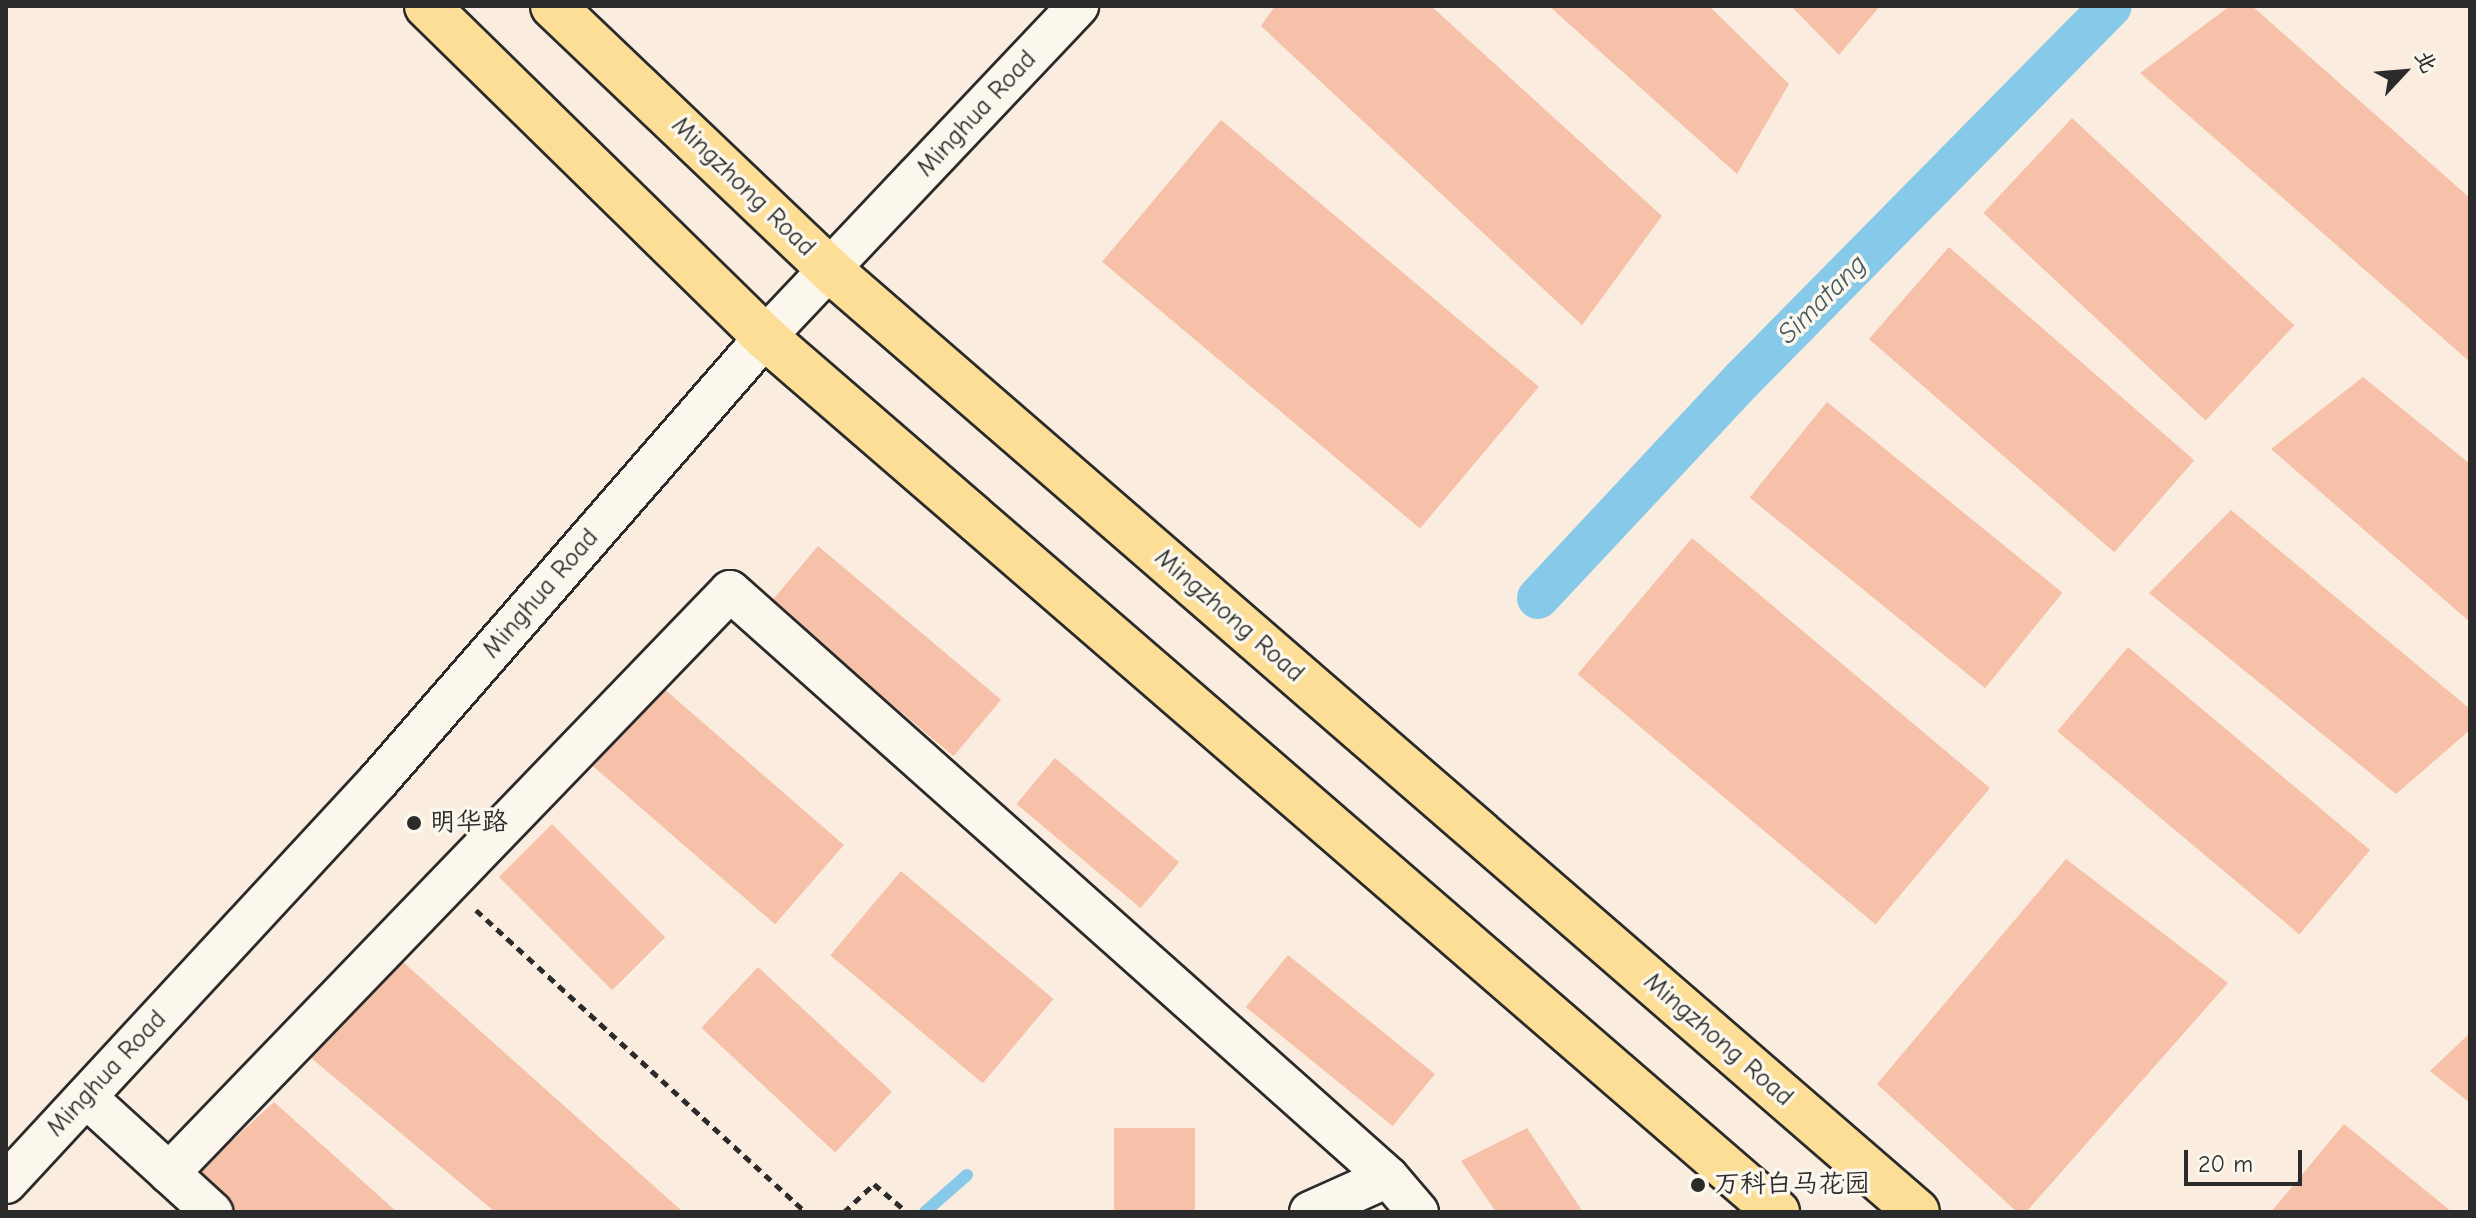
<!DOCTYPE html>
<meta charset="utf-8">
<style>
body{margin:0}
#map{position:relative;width:2476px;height:1218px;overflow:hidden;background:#faecde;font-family:"Comic Neue","LXGW WenKai TC",sans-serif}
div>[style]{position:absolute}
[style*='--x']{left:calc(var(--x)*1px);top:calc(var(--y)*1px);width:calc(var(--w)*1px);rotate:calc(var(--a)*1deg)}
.stream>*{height:12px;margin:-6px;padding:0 6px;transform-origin:6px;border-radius:6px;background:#87c9e8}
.canal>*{height:42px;margin:-21px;padding:0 21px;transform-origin:21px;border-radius:21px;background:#87c9e8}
.building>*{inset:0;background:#f6c1a8;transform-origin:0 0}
.path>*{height:5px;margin-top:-2.5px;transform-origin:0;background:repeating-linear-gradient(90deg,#2b2b2b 0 8px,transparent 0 14px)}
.roads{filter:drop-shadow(2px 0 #2b2b2b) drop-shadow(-2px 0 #2b2b2b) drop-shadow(0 2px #2b2b2b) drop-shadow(0 -2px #2b2b2b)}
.minor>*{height:40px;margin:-20px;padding:0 20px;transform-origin:20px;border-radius:20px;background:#fbf7ec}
.major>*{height:44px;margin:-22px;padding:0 22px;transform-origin:22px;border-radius:22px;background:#fdde96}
.dots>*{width:22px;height:22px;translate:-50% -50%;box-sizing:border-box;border:4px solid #fbf7ec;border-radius:50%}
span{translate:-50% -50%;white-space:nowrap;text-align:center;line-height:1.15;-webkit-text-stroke:7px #fbf7ec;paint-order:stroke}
.street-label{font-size:26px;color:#2b2b2b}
.poi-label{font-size:26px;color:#2b2b2b}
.left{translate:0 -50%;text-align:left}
.water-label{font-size:28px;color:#475a64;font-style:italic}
.frame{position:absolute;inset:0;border:8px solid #2b2b2b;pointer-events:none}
.north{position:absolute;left:2364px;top:32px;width:80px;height:80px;-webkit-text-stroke:6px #fbf7ec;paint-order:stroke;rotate:64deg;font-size:22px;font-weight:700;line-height:32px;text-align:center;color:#2b2b2b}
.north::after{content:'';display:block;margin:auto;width:28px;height:36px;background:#2b2b2b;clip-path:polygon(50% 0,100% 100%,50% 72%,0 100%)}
.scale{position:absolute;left:2184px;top:1150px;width:118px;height:36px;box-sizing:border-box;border:4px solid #2b2b2b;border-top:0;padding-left:10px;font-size:24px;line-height:28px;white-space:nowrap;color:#2b2b2b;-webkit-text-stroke:6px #fbf7ec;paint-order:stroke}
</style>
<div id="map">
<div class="stream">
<div style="--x:925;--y:1212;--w:56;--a:-41.4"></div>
</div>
<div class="canal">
<div style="--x:1538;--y:598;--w:299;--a:-46.9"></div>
<div style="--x:1742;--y:380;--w:525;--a:-45.39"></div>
</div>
<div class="building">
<div style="clip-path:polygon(1275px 6px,1431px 6px,1662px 216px,1582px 325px,1261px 26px)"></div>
<div style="clip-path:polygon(1549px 6px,1709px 6px,1789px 84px,1737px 174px)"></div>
<div style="clip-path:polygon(1791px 6px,1880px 6px,1839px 55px)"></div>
<div style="clip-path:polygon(2230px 6px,2252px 6px,2470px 198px,2470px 362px,2140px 73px)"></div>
<div style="left:2072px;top:118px;width:304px;height:130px;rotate:43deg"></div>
<div style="left:1221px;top:120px;width:415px;height:185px;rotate:40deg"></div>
<div style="left:1949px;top:247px;width:325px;height:122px;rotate:41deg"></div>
<div style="clip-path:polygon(2363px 377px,2470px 464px,2470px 622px,2271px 449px)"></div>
<div style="left:1827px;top:402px;width:303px;height:123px;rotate:39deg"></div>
<div style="clip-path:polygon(2231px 510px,2470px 709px,2470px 730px,2396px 794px,2149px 593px)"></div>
<div style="left:1692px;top:538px;width:389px;height:178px;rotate:40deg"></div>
<div style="left:818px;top:546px;width:239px;height:74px;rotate:40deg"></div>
<div style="left:2128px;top:647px;width:316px;height:110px;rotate:40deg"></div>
<div style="left:662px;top:687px;width:241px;height:105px;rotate:41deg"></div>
<div style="left:1055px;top:758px;width:162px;height:60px;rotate:40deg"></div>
<div style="left:552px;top:824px;width:160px;height:75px;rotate:45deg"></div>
<div style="clip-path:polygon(2066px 859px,2228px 983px,2026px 1212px,2017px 1212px,1877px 1084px)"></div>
<div style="left:901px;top:871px;width:199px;height:110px;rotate:40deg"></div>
<div style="clip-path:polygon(393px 953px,683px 1212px,495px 1212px,310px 1057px)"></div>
<div style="left:1288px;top:955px;width:189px;height:67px;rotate:39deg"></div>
<div style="left:758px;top:967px;width:183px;height:83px;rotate:43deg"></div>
<div style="clip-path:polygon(2470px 1033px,2470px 1103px,2430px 1071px)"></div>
<div style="clip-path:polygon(274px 1102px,397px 1212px,205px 1212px,178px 1190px)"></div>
<div style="clip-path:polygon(2344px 1124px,2452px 1212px,2271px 1212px)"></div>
<div style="left:1195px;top:1128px;width:84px;height:81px;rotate:90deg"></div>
<div style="clip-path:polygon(1527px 1128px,1583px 1212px,1496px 1212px,1461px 1161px)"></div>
</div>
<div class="path">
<div style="--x:476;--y:910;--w:447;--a:42.5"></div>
<div style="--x:844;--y:1212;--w:41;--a:-43"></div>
<div style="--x:874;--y:1184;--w:43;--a:40.3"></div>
</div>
<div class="roads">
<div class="minor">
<div style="--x:86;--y:1097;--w:171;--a:42.4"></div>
<div style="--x:169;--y:1173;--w:808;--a:-46.05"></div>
<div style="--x:730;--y:591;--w:881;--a:41.69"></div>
<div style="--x:6;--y:1183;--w:549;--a:-47.21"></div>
<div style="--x:379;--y:780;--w:588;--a:-48.93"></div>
<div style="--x:765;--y:337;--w:456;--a:-46.6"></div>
<div style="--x:1310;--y:1212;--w:85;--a:-24.2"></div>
<div style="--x:1388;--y:1177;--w:46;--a:49.4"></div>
</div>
<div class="major">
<div style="--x:427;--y:6;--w:473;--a:44.4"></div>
<div style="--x:765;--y:337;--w:1338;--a:40.85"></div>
<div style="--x:553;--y:6;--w:383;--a:43.6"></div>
<div style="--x:830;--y:270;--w:1438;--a:40.91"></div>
</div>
</div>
<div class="dots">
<div style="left:414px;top:823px;background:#2b2b2b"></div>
<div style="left:1698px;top:1185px;background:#2b2b2b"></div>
</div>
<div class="street-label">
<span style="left:977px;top:114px;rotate:-47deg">Minghua Road</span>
<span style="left:743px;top:187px;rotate:44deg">Mingzhong Road</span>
<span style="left:541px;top:594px;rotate:-49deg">Minghua Road</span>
<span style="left:1229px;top:616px;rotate:41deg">Mingzhong Road</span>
<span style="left:1718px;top:1040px;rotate:41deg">Mingzhong Road</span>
<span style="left:107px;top:1074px;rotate:-47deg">Minghua Road</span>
</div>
<div class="poi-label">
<span class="left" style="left:430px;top:823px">明华路</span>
<span class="left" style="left:1714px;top:1185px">万科白马花园</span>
</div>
<div class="water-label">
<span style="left:1822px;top:299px;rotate:-45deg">Simatang</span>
</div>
<div class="frame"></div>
<div class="north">北</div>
<div class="scale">20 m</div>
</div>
